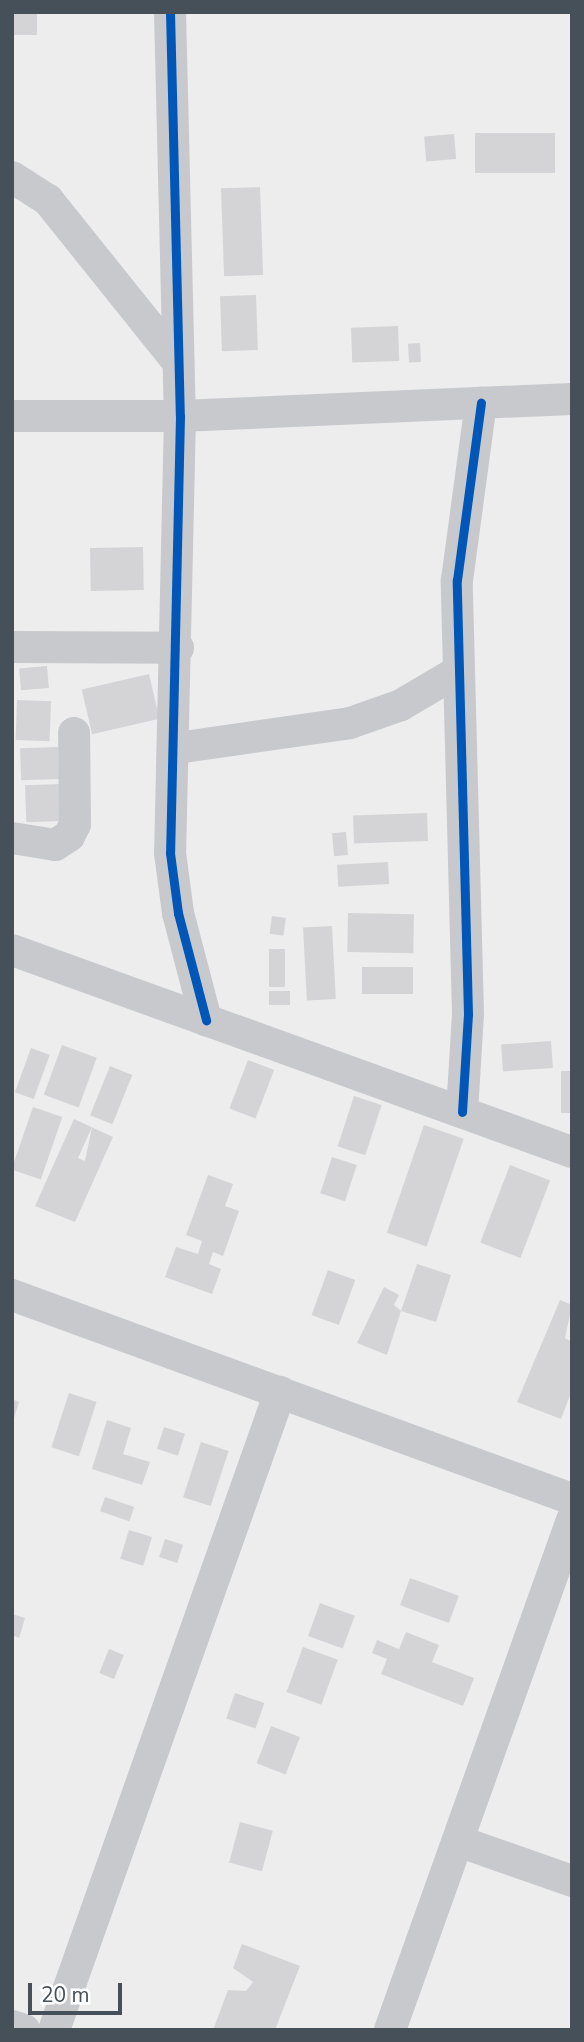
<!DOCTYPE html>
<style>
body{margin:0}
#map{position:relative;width:584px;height:2042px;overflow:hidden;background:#eeeded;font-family:"Nunito Sans",sans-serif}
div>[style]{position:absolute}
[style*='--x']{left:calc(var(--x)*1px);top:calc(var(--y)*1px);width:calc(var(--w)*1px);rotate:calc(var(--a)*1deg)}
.building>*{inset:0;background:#d4d4d6;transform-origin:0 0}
.minor>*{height:32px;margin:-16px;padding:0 16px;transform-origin:16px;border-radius:16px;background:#c7c9cc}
.cycleway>*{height:9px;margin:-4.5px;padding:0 4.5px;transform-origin:4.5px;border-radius:4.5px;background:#0057b8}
span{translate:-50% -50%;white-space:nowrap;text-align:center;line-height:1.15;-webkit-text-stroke:7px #fff;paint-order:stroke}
.frame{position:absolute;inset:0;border:14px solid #465058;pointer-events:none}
.scale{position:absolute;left:28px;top:1983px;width:94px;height:32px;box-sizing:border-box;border:4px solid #465058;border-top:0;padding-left:9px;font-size:21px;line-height:24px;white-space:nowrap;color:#465058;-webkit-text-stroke:5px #fff;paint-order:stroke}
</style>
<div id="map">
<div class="building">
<div style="left:12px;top:12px;width:25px;height:23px"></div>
<div style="left:555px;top:133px;width:40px;height:80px;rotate:90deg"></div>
<div style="left:454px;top:134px;width:25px;height:30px;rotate:85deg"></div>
<div style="left:260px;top:187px;width:88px;height:39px;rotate:88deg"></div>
<div style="left:256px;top:295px;width:55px;height:36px;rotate:88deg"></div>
<div style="left:398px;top:326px;width:35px;height:47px;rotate:88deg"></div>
<div style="left:420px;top:343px;width:19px;height:12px;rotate:87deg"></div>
<div style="left:143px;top:547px;width:43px;height:53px;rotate:89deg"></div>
<div style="left:47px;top:666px;width:22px;height:28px;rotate:85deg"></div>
<div style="left:149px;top:674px;width:46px;height:69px;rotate:77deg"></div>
<div style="left:17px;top:700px;width:34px;height:40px;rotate:2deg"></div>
<div style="left:58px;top:747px;width:32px;height:38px;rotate:88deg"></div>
<div style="left:61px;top:784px;width:37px;height:36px;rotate:88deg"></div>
<div style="left:427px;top:813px;width:28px;height:74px;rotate:88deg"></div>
<div style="left:346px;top:832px;width:23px;height:14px;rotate:85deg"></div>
<div style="left:388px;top:862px;width:22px;height:51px;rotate:87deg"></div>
<div style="left:348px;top:913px;width:66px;height:39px;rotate:1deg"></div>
<div style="left:272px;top:916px;width:14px;height:18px;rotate:8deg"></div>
<div style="left:332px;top:926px;width:73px;height:29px;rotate:87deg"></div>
<div style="left:269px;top:949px;width:16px;height:38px"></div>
<div style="left:362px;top:967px;width:51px;height:27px"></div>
<div style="left:290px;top:991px;width:14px;height:21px;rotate:90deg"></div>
<div style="left:551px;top:1041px;width:27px;height:50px;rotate:86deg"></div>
<div style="left:62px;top:1045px;width:37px;height:53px;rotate:20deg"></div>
<div style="left:31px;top:1048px;width:20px;height:47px;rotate:20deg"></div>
<div style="left:248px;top:1060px;width:28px;height:52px;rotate:21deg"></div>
<div style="left:110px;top:1066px;width:24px;height:53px;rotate:22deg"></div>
<div style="left:561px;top:1071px;width:11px;height:42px"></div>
<div style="left:354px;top:1096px;width:29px;height:53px;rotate:18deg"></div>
<div style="left:33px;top:1107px;width:31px;height:66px;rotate:19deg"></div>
<div style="clip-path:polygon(evenodd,74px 1119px,113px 1137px,75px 1222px,35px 1206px,74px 1119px,92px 1127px,85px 1161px,78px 1158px,92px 1127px)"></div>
<div style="left:424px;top:1125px;width:42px;height:114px;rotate:19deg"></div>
<div style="left:332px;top:1157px;width:26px;height:38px;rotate:18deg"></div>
<div style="left:510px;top:1165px;width:43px;height:83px;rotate:21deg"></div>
<div style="clip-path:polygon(208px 1175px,233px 1184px,225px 1206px,239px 1211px,223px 1256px,213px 1252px,209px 1264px,221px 1269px,212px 1294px,165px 1277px,176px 1247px,198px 1254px,202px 1241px,186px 1235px)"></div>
<div style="clip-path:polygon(417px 1264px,451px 1275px,436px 1322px,401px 1311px,387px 1355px,357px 1343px,384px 1287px,399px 1295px,394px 1305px,401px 1311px)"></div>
<div style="left:328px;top:1270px;width:29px;height:48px;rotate:20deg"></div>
<div style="clip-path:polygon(560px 1300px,572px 1305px,565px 1338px,572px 1342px,572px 1390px,561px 1419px,517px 1402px)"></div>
<div style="left:69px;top:1393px;width:29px;height:57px;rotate:18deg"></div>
<div style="clip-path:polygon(12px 1399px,19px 1402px,13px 1421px,12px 1420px)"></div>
<div style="clip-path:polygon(107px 1420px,131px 1428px,123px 1454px,150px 1462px,142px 1485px,92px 1469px)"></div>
<div style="left:164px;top:1427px;width:22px;height:23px;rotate:18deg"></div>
<div style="left:201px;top:1442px;width:29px;height:58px;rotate:18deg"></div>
<div style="left:105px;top:1497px;width:31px;height:15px;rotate:19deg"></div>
<div style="left:129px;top:1530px;width:24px;height:30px;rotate:17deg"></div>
<div style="left:165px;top:1539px;width:19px;height:19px;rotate:18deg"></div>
<div style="left:410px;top:1578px;width:52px;height:29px;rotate:20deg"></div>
<div style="left:320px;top:1603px;width:37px;height:35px;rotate:20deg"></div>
<div style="clip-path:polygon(12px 1614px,25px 1618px,19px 1638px,12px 1635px)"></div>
<div style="clip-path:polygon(406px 1632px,439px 1645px,432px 1662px,474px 1678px,463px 1706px,381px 1674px,387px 1659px,372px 1653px,377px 1640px,399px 1649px)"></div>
<div style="left:303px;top:1647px;width:37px;height:48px;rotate:20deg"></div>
<div style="left:109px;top:1649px;width:16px;height:26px;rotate:22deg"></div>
<div style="left:235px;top:1693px;width:31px;height:27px;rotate:19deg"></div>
<div style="left:271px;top:1726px;width:31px;height:40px;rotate:21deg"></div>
<div style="left:240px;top:1822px;width:34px;height:42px;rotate:15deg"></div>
<div style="clip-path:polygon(242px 1944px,300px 1966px,275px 2030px,213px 2030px,228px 1990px,246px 1991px,253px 1982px,233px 1968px)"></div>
</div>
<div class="minor">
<div style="--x:170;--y:12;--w:404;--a:88.6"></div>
<div style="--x:180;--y:416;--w:437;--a:91.3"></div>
<div style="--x:170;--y:853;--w:61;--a:82.4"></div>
<div style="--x:178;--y:913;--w:111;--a:75.3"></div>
<div style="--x:12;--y:177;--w:43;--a:32.6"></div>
<div style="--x:48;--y:200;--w:208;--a:51.3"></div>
<div style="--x:12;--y:416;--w:168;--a:0"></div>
<div style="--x:180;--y:416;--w:392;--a:-2.5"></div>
<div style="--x:12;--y:647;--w:166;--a:0.3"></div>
<div style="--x:177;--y:748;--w:175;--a:-8.2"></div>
<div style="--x:350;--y:723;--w:54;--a:-19.4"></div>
<div style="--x:401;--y:705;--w:65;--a:-30.5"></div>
<div style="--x:12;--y:838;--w:44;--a:9.2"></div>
<div style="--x:55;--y:845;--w:17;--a:-33"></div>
<div style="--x:69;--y:836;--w:13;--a:-63"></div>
<div style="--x:75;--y:824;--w:91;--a:-90.6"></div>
<div style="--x:12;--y:950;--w:595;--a:19.84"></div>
<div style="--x:462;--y:1112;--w:98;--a:-86.5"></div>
<div style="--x:468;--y:1014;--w:434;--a:-91.5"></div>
<div style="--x:457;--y:580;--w:179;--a:-82.3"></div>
<div style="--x:12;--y:1295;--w:596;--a:20.02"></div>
<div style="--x:458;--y:1841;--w:121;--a:19.3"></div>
<div style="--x:12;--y:2026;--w:13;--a:18"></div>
<div style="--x:54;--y:2030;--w:677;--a:-70.49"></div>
<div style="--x:390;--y:2030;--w:542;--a:-70.36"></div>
</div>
<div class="cycleway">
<div style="--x:170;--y:12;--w:404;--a:88.6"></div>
<div style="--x:180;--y:416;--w:437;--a:91.3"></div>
<div style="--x:170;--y:853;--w:61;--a:82.4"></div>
<div style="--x:178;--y:913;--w:111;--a:75.3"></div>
<div style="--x:462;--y:1112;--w:98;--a:-86.5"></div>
<div style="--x:468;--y:1014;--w:434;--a:-91.5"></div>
<div style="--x:457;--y:580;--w:179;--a:-82.3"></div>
</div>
<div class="frame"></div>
<div class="scale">20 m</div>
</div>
